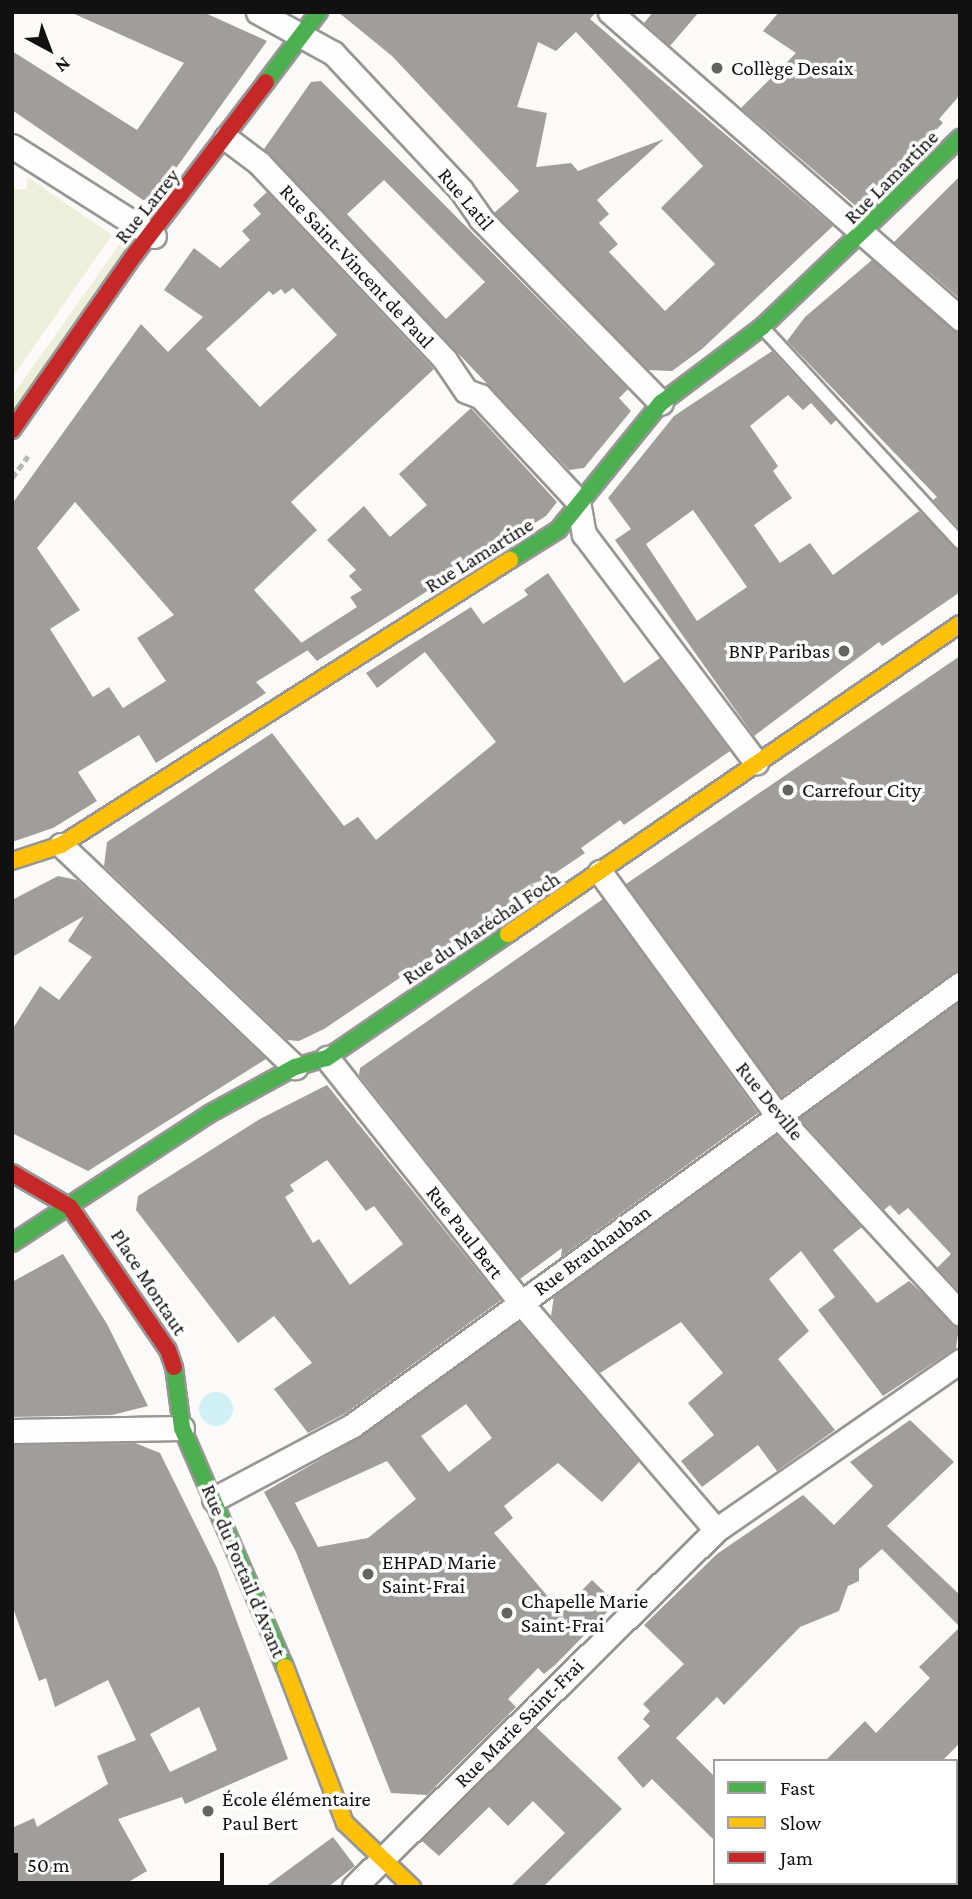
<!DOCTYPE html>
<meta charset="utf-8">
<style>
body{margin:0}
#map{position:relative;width:972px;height:1899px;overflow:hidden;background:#fcfaf8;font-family:"Crimson Pro",serif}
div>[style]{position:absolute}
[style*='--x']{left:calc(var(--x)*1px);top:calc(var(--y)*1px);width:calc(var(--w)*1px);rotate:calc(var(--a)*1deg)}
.green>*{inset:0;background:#ecefda}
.water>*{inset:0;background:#d1f0f3}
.round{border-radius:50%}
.building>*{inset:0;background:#a09e9d}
.path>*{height:4.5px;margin-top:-2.25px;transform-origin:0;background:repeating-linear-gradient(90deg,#b9b9b8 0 7px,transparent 0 10.5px)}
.roads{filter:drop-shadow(2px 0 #979695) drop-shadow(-2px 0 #979695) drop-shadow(0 2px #979695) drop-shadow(0 -2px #979695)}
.lane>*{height:12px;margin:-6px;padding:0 6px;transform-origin:6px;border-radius:6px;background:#fffefe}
.street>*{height:23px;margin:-11.5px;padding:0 11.5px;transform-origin:11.5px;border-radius:11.5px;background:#fffefe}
.fast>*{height:16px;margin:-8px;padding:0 8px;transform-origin:8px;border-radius:8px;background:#4caf50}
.slow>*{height:16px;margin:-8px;padding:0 8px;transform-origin:8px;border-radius:8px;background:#ffc107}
.jam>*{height:16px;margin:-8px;padding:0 8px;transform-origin:8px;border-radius:8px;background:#c62828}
.dots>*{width:19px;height:19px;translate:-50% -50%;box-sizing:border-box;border:4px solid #fff;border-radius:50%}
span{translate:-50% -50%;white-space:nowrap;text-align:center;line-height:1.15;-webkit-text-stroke:7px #fff;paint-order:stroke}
.poi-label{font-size:21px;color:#111}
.left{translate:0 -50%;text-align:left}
.right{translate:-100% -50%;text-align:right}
.street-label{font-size:21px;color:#111}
.frame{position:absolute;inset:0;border:14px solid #111;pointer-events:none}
.legend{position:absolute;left:713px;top:1759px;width:245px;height:126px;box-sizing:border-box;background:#fff;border:2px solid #a0a0a0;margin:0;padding:9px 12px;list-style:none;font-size:21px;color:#111}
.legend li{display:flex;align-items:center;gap:14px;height:35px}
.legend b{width:35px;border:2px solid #a0a0a0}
.north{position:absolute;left:14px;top:14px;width:70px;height:70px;-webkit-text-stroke:5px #fff;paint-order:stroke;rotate:139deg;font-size:19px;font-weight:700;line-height:28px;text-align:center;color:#111}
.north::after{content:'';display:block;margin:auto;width:24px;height:32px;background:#111;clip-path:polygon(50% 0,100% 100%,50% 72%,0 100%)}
.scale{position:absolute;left:14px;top:1853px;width:210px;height:32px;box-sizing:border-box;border:4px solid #111;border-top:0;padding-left:9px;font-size:21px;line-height:24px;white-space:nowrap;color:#111;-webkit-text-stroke:5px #fff;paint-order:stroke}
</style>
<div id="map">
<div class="green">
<div style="clip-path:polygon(27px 177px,112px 235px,12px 378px,12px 189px,27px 189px)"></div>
<div style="clip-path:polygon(122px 241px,126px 247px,12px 416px,12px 396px)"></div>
</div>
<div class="water">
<div class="round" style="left:199px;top:1392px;width:34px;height:34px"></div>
</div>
<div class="building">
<div style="clip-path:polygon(70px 12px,203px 12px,267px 41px,154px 199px,143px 200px,12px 110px,12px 51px,137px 130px,184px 63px)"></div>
<div style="clip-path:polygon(evenodd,338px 12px,596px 12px,590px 19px,833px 226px,702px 349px,672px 371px,648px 370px,494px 213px,519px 191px,392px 56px,338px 12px,576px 32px,703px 166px,661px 208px,715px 264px,665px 311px,609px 252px,618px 244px,599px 223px,609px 214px,597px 200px,664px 139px,578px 171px,571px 163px,536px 167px,547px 113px,517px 107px,538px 42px,556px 51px,576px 32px)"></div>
<div style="clip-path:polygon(653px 12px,699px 12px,670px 46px,644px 23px)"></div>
<div style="clip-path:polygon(779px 12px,960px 12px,960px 95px,939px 119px,943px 123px,857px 207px,741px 108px,796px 53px,763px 31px)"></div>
<div style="clip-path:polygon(evenodd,321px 81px,628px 389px,619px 398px,631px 411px,584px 468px,569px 470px,264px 149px,311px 82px,321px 81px,384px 180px,485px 282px,446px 319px,347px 214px,384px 180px)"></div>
<div style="clip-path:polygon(960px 176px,960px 299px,894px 242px)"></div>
<div style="clip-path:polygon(evenodd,267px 192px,434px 369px,291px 502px,317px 530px,254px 590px,308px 650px,256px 682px,266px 693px,156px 763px,139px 735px,78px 772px,97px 801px,53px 828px,12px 842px,12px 504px,141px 324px,168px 352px,203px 317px,164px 290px,194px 248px,220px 268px,250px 240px,242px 231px,261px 214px,253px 205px,267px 192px,293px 288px,337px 335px,260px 407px,206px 349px,269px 291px,273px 295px,281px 289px,285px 294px,293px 288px,267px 192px,75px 502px,174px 615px,137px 638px,166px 681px,123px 708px,109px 687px,93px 697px,50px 629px,80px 610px,37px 548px,75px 502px)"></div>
<div style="clip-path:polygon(872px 260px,960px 332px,960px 529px,933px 500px,937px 497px,787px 341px,805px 317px)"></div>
<div style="clip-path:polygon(evenodd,772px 351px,836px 420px,831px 425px,811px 403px,803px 410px,788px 395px,750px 426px,778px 466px,773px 471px,792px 498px,754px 525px,780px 563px,810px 543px,833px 575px,919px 511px,960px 551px,960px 592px,882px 646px,879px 642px,754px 736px,615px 540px,631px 529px,608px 498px,674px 416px,772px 351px,693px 510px,747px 587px,697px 621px,646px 544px,693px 510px)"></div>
<div style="clip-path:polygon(471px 408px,557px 502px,546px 516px,317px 661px,301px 643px,357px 607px,350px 597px,362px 590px,349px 576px,356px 570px,327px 540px,364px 506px,390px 537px,427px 505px,399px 474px)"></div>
<div style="clip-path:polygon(548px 573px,624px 683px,660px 658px,730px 751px,624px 825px,620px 820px,581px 848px,585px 853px,324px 1029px,299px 1041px,287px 1040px,104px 866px,107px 842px,272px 733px,344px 826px,358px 817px,376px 840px,496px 742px,425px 652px,377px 688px,366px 673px,471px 607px,483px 624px,528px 595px,524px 590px)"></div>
<div style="clip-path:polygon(960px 656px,960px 970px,781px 1097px,626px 884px)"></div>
<div style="clip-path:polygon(58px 876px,77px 880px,266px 1059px,88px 1171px,12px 1133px,12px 1030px,40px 986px,59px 1000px,92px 957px,68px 941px,84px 916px,12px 957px,12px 900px)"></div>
<div style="clip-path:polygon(603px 899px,758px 1113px,561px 1257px,562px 1248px,520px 1279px,359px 1075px,360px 1068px)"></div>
<div style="clip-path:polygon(960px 1001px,960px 1292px,937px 1268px,951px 1254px,908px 1208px,899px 1215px,890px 1205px,884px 1210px,799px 1118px)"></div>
<div style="clip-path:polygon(evenodd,327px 1085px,501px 1300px,346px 1413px,308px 1433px,274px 1389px,312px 1363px,274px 1316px,238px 1343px,136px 1210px,138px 1196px,260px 1119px,327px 1085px,327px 1160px,366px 1211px,374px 1206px,403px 1244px,350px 1285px,319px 1239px,313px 1243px,285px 1197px,294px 1191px,290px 1185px,327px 1160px)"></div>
<div style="clip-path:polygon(776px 1135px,862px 1227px,833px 1250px,877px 1303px,909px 1281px,959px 1327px,956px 1348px,883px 1396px,818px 1310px,835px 1297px,801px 1251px,769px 1279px,809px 1331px,778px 1359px,835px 1430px,777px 1471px,758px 1445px,702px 1487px,681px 1461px,714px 1435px,688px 1403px,723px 1373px,681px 1322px,600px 1373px,551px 1316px,554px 1296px)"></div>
<div style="clip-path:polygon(63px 1254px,107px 1324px,148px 1406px,112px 1415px,12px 1417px,12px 1282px)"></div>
<div style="clip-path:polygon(evenodd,519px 1322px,639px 1462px,602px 1502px,558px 1463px,504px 1506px,513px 1518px,494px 1533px,561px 1612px,592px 1580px,616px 1603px,555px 1665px,544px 1674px,538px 1668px,508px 1699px,516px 1707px,427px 1795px,391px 1793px,296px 1552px,264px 1492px,361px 1436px,519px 1322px,466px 1404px,492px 1438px,449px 1472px,421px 1436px,466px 1404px,519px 1322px,387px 1461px,416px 1499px,368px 1538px,318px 1547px,295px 1503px,387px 1461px)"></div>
<div style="clip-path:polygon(910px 1420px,954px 1462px,887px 1526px,960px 1595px,960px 1743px,942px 1761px,825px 1761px,865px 1721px,876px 1733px,930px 1678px,919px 1667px,960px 1627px,882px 1549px,859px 1569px,859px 1581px,848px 1586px,839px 1611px,800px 1627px,724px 1705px,717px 1697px,676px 1738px,715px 1777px,715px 1841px,652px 1779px,643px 1788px,617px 1758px,650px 1726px,643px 1719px,650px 1711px,643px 1704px,684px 1664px,644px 1625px,717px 1554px,803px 1495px,834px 1525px,873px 1486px,850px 1462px)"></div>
<div style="clip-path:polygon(evenodd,135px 1443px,160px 1453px,217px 1568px,288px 1759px,185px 1804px,182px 1797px,118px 1819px,147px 1871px,120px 1887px,12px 1887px,12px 1828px,34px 1818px,37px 1827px,108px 1784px,97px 1756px,136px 1740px,108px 1680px,55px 1707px,46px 1678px,39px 1681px,12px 1605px,12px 1445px,135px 1443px,199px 1707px,217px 1750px,170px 1772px,150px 1734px,199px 1707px)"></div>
<div style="clip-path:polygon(536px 1727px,622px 1809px,543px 1887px,510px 1887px,565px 1833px,533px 1801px,508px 1826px,489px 1807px,439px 1856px,422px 1841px)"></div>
<div style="clip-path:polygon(333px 1837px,355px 1866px,328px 1887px,265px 1887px)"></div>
</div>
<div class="path">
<div style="--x:12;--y:478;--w:27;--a:-54"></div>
</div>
<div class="roads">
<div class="lane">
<div style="--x:763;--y:328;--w:291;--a:47.4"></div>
<div style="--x:956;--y:1781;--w:6;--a:-45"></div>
<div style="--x:854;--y:1887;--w:5;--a:-53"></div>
</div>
<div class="street">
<div style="--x:258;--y:12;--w:85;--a:28.7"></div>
<div style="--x:333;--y:53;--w:187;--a:46.9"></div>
<div style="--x:461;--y:190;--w:35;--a:55"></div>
<div style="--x:481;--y:219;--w:257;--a:45.6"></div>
<div style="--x:610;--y:12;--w:465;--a:41.2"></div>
<div style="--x:226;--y:138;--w:41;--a:37.1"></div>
<div style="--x:259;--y:163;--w:271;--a:46.6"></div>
<div style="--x:445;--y:360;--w:37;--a:56"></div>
<div style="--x:466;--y:391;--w:15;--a:20"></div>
<div style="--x:480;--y:396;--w:144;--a:47"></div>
<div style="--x:578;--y:501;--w:34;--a:80"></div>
<div style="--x:584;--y:534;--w:286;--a:53"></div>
<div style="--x:12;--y:146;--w:168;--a:32.4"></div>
<div style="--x:61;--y:845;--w:323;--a:43.5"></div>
<div style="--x:600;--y:872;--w:301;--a:53.9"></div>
<div style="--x:777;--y:1115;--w:270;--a:47.3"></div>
<div style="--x:327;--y:1058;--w:313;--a:51.6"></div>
<div style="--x:521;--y:1303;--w:299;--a:49.3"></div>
<div style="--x:12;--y:1431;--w:170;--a:-1"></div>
<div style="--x:214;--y:1499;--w:157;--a:-28"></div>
<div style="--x:353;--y:1425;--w:750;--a:-36"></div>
<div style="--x:354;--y:1887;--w:508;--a:-44.6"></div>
<div style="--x:716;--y:1530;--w:297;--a:-34.7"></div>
</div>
<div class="fast">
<div style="--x:266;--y:82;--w:88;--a:-52.9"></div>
<div style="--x:510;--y:560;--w:57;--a:-32"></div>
<div style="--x:558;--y:530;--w:164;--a:-51"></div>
<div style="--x:661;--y:403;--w:126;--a:-37"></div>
<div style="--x:762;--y:327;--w:274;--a:-43.7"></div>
<div style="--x:12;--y:1243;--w:235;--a:-33.2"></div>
<div style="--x:209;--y:1114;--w:98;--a:-28.7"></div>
<div style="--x:295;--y:1067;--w:33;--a:-16"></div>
<div style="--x:327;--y:1058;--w:219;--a:-34.4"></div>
<div style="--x:174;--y:1367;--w:62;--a:82.5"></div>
<div style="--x:182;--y:1428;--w:260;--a:66.7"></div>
</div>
<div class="slow">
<div style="--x:12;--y:861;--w:52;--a:-18.1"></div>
<div style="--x:61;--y:845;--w:532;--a:-32.41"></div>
<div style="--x:508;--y:934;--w:548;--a:-34.44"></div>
<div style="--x:285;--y:1667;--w:167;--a:69"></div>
<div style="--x:345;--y:1823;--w:93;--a:43.7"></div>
</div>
<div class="jam">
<div style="--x:12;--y:430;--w:215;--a:-55.1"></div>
<div style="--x:135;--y:254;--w:216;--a:-52.7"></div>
<div style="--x:12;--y:1173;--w:67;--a:30.4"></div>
<div style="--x:70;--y:1207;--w:173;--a:55.6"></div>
<div style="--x:168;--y:1350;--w:18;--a:71"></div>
</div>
</div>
<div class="dots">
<div style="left:717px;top:68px;background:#636362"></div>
<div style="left:844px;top:651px;background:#636362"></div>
<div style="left:788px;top:790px;background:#636362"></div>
<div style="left:368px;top:1574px;background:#636362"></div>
<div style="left:507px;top:1613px;background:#636362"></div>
<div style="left:208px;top:1811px;background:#636362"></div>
</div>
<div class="poi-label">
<span class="left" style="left:731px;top:68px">Collège Desaix</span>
<span class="right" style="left:830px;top:651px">BNP Paribas</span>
<span class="left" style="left:802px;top:790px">Carrefour City</span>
<span class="left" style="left:382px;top:1574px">EHPAD Marie<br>Saint-Frai</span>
<span class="left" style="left:521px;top:1613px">Chapelle Marie<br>Saint-Frai</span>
<span class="left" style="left:222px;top:1811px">École élémentaire<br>Paul Bert</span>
</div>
<div class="street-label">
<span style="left:891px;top:177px;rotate:-45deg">Rue Lamartine</span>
<span style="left:466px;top:199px;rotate:50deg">Rue Latil</span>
<span style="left:147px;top:206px;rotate:-51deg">Rue Larrey</span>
<span style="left:357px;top:266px;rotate:47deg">Rue Saint-Vincent de Paul</span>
<span style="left:479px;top:555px;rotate:-32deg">Rue Lamartine</span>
<span style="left:481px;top:928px;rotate:-34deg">Rue du Maréchal Foch</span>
<span style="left:770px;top:1101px;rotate:51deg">Rue Deville</span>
<span style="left:465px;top:1232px;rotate:52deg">Rue Paul Bert</span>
<span style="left:592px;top:1250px;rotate:-36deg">Rue Brauhauban</span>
<span style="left:149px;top:1282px;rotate:57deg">Place Montaut</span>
<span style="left:244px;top:1571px;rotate:67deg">Rue du Portail d'Avant</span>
<span style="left:519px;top:1723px;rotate:-45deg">Rue Marie Saint-Frai</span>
</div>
<div class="frame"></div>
<ul class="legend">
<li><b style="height:9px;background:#4caf50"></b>Fast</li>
<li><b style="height:9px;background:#ffc107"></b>Slow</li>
<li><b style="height:9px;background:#c62828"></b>Jam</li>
</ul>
<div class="north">N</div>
<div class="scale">50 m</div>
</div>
